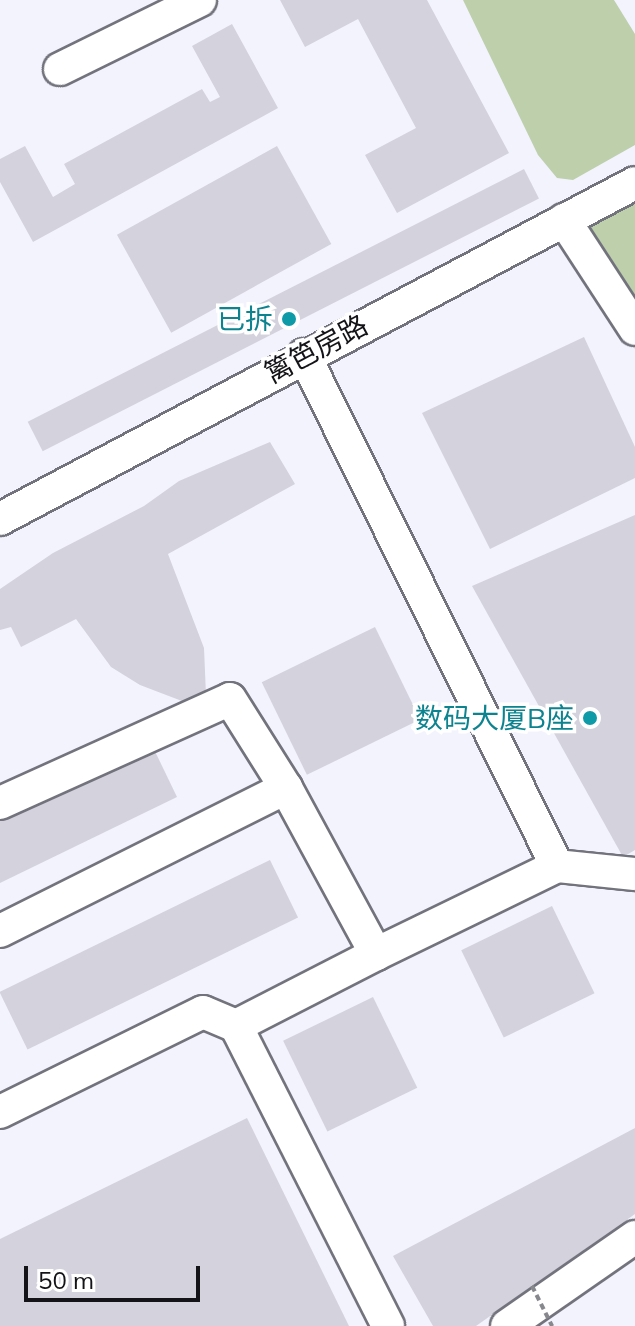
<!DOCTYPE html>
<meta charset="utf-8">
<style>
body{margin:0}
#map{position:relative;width:635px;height:1326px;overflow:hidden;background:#f3f3fe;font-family:Mulish,"Noto Sans SC",sans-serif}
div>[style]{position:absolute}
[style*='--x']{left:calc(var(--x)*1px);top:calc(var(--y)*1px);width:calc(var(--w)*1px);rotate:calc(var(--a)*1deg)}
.green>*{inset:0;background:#bdcfab}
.building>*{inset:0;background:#d3d2dd;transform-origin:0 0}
.roads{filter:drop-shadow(2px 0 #73737d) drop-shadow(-2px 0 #73737d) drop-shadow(0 2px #73737d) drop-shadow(0 -2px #73737d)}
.minor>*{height:32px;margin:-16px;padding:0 16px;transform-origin:16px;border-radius:16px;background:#fff}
.path-bridge>*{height:4px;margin-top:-2px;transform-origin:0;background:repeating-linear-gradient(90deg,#87878e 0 6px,transparent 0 10px)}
.dots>*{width:22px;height:22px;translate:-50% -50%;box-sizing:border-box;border:4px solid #fff;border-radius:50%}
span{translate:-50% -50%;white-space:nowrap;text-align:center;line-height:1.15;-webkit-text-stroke:7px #fff;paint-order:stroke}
.culture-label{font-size:28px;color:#0d838f}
.right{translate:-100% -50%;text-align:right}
.street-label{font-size:28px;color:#141418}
.scale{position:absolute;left:24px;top:1266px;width:176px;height:36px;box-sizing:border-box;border:4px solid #141418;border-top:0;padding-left:10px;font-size:24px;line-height:28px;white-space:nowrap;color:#141418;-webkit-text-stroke:6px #fff;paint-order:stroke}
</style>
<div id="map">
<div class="green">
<div style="clip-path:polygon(463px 0,614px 0,635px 34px,635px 145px,573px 180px,557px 178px,538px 155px)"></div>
<div style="clip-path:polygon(635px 194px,635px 349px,577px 232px)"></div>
</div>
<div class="building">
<div style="clip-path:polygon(280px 0,427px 0,509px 153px,397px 213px,365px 155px,416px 128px,358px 19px,305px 47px)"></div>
<div style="clip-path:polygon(232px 24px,278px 108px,33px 242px,0 182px,0 159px,25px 146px,53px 197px,75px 184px,64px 164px,202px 89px,210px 102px,220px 97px,192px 46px)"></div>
<div style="left:277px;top:146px;width:112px;height:183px;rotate:61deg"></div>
<div style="left:524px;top:169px;width:33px;height:557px;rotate:63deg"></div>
<div style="clip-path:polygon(584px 337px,635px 447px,635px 478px,490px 549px,422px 413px)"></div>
<div style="clip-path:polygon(270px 442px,295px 484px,168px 554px,204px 648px,206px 695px,195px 706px,140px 685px,111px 667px,76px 619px,21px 647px,11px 627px,0 630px,0 589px,53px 553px,144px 506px,179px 481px)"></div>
<div style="clip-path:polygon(635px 515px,635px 850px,623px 857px,472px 586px)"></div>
<div style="left:375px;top:627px;width:103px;height:126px;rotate:64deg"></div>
<div style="clip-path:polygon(150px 741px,177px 797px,0 883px,0 814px)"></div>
<div style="left:270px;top:860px;width:64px;height:301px;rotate:64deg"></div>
<div style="left:552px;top:906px;width:97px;height:101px;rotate:64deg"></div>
<div style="left:373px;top:997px;width:101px;height:100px;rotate:64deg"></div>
<div style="clip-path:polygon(247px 1118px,349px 1326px,0 1326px,0 1239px)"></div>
<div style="clip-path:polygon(635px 1128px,635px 1214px,476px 1326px,433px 1326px,393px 1256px)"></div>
</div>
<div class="roads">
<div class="minor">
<div style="--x:60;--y:69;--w:156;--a:-26.2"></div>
<div style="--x:564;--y:220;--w:130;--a:56.9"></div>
<div style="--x:304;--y:355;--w:570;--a:63.66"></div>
<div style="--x:0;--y:519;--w:718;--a:-27.88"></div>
<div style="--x:0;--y:803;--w:252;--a:-24.3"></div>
<div style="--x:230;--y:699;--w:105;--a:57.8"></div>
<div style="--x:286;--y:788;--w:189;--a:61.5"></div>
<div style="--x:376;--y:954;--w:201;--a:-25.9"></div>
<div style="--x:557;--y:866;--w:78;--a:5.9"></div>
<div style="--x:0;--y:931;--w:320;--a:-26.6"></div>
<div style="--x:236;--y:1026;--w:336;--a:63.1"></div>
<div style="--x:0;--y:1112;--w:226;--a:-26.2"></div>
<div style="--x:203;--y:1012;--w:36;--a:23"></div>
<div style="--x:236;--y:1026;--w:157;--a:-27.2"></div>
<div style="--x:507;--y:1326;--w:156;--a:-34.8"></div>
</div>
</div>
<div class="path-bridge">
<div style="--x:532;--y:1286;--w:45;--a:63.4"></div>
</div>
<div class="dots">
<div style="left:289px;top:319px;background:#0f9aa8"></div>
<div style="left:590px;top:718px;background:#0f9aa8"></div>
</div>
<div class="culture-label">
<span class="right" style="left:273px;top:319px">已拆</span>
<span class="right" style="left:574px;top:718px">数码大厦B座</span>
</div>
<div class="street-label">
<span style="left:316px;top:349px;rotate:-28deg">篱笆房路</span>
</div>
<div class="scale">50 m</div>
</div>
